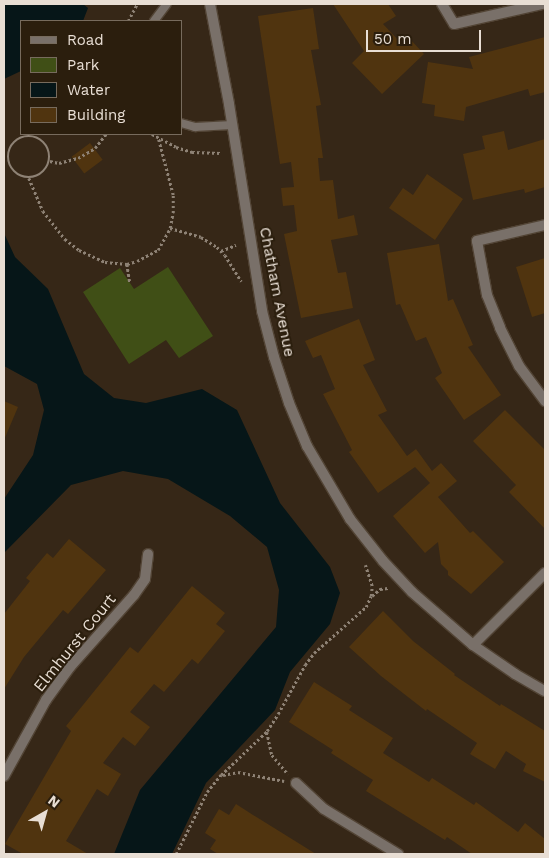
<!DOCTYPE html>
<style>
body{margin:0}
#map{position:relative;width:549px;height:858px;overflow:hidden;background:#362717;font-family:"Work Sans",sans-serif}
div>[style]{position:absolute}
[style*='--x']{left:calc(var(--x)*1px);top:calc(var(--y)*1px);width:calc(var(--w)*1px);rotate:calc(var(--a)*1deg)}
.green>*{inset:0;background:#404f16}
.water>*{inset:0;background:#061618}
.building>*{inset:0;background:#50340f;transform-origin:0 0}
.path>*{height:2.5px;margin-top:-1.25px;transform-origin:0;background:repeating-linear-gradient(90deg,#8e8275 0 2.5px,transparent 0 5px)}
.path>.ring{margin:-1.25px;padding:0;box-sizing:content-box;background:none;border:2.5px solid #8e8275;border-radius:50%}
.roads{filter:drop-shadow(1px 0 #524435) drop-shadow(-1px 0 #524435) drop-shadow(0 1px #524435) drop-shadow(0 -1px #524435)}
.lane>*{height:8px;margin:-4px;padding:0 4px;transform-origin:4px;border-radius:4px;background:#797069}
.street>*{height:10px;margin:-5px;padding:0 5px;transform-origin:5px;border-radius:5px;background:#797069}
span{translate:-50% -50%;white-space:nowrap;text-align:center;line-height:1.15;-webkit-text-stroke:4px #2b1e0d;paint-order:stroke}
.street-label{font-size:16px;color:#e8ded4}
.frame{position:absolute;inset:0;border:5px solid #e8ded4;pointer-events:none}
.legend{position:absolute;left:20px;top:20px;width:162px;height:115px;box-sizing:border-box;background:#2b1e0d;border:1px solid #776b5d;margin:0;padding:6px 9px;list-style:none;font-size:15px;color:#e8ded4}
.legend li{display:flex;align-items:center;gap:10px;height:25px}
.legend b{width:25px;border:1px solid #776b5d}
.north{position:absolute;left:20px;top:788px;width:50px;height:50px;-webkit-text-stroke:4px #2b1e0d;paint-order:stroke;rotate:38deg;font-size:14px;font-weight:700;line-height:20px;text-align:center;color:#e8ded4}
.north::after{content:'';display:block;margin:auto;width:18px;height:22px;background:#e8ded4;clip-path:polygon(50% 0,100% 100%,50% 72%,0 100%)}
.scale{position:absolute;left:366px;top:30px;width:115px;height:22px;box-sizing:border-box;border:2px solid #e8ded4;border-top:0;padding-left:6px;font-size:15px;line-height:18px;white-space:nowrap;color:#e8ded4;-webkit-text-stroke:4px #2b1e0d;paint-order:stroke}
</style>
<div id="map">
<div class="green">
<div style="clip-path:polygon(168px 267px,213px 336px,179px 358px,166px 340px,129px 364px,83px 292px,120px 268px,134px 289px)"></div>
</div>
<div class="water">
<div style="clip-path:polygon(4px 4px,83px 4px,88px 8px,83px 21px,21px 21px,21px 71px,4px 79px)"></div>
<div style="clip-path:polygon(4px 233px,15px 257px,48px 289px,84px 374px,114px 398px,146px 403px,202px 389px,237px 410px,280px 503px,330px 567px,340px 593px,330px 624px,290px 672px,275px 710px,206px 783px,172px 854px,114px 854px,140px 790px,276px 627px,279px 590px,267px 547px,230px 516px,168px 479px,123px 471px,71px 485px,4px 553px,4px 499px,33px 455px,44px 410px,37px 384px,4px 366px)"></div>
</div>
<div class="building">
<div style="clip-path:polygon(333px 4px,388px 4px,396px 16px,383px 24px,403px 45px,410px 39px,424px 54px,382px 94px,352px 63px,364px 51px)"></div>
<div style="clip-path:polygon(313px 8px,319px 49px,311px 50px,321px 105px,316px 106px,323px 158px,318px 158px,320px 181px,333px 180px,338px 219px,354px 215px,358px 235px,331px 240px,338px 273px,346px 272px,353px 308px,301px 318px,284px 234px,297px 231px,294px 205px,283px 206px,281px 188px,294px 187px,291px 162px,280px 164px,258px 16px)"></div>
<div style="clip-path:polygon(545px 37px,545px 92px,530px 96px,528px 89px,466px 107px,464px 121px,434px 116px,435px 105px,422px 103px,428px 62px,473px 69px,469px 57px)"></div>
<div style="clip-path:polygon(504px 131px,508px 150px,545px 139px,545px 187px,525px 193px,524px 189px,473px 200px,463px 154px,485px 149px,482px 136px)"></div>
<div style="left:90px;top:143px;width:21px;height:23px;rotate:53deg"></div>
<div style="clip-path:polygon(427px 174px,463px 199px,435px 240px,389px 208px,403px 188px,413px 195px)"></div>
<div style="clip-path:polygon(439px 244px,448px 301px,453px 299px,473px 345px,468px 347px,501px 395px,464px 420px,435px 378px,442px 373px,426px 337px,416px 341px,400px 304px,396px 305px,387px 253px)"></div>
<div style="clip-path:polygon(545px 258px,545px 313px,532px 317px,516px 267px)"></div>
<div style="clip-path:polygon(359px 319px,375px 360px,363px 365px,387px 411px,378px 415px,407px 456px,416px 449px,432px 471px,441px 463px,457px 481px,438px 497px,470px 533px,473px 531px,504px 562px,471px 594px,448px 575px,448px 571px,441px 564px,438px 542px,425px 553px,393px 516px,430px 483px,415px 467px,378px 493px,349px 452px,352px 450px,323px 394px,335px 389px,321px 355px,313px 358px,305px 341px)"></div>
<div style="clip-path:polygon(4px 401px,18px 407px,4px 440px)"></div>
<div style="clip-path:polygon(505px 410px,545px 450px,545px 529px,509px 492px,516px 485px,473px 441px)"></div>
<div style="clip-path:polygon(69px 539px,106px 570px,68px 614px,63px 610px,24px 657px,4px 689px,4px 614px,30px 581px,26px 578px,47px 553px,53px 558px)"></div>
<div style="clip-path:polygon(192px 586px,225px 613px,216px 624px,225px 631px,198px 664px,192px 659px,164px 692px,154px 684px,130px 712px,150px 727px,135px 746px,123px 737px,103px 763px,121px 774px,108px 796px,97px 789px,66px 841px,88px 854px,23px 854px,5px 844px,71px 731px,66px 726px,130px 647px,138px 653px)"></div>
<div style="clip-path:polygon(383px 611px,413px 641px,455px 674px,454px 675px,500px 706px,501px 704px,545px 731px,545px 782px,523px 771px,526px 764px,506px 751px,495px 769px,470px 754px,477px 743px,427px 709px,426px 711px,381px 676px,349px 647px)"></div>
<div style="clip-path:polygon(314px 682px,352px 706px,349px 710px,393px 738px,383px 753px,429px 782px,432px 778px,474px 805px,476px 802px,518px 832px,525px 823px,545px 839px,545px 854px,472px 854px,447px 837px,445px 840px,366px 791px,373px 780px,331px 753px,333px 750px,289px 722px)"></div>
<div style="clip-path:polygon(236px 804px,253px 815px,316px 854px,218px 854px,210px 849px,216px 840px,205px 833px,219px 809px,229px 815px)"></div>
</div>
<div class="path">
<div style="--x:128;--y:21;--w:19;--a:-62"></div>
<div style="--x:152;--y:134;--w:27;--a:28"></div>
<div style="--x:176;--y:147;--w:17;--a:17"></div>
<div style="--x:192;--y:152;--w:29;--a:2"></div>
<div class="ring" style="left:8px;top:136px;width:39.5px;height:39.5px"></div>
<div style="--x:50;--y:161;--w:9;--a:13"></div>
<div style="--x:59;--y:163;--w:20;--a:-15"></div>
<div style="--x:78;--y:158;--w:20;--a:-30"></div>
<div style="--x:95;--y:148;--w:18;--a:-52"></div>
<div style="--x:29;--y:178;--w:36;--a:67"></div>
<div style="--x:43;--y:211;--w:36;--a:52"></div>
<div style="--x:65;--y:239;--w:18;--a:38"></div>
<div style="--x:79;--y:250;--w:29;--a:25"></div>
<div style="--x:105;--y:262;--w:22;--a:5"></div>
<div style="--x:127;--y:264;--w:10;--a:-17"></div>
<div style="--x:137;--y:261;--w:24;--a:-28"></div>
<div style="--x:158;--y:250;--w:25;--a:-61"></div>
<div style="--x:170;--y:228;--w:15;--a:-79"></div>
<div style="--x:173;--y:213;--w:18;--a:-90"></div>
<div style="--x:173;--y:195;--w:59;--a:-104.7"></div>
<div style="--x:170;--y:228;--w:32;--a:16"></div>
<div style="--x:201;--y:237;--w:19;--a:32"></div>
<div style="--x:217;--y:247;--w:11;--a:45"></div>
<div style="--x:225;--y:255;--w:31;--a:58"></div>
<div style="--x:221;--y:251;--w:16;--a:-22"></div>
<div style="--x:127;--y:264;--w:19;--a:81"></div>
<div style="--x:372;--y:596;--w:11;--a:-41"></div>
<div style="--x:380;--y:589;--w:8;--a:-7"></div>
<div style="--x:267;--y:732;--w:24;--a:78"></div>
<div style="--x:272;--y:755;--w:25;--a:50"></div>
<div style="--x:223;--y:775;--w:15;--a:-11"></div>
<div style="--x:238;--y:772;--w:47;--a:11.1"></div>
<div style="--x:176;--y:854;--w:69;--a:-63.4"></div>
<div style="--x:207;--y:792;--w:22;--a:-51"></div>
<div style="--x:221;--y:775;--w:64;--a:-43.7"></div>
<div style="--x:267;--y:731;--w:20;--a:-57"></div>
<div style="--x:278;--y:714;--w:56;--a:-61.1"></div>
<div style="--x:305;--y:665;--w:15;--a:-53"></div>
<div style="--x:314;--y:653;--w:69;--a:-41.5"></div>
<div style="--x:366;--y:607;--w:12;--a:-66"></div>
<div style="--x:371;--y:596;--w:10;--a:-84"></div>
<div style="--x:372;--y:586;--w:22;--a:-108"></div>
</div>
<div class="roads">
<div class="lane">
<div style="--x:154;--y:21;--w:21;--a:-53"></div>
<div style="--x:181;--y:123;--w:15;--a:16"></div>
<div style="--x:195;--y:127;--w:37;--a:-3"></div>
</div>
<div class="street">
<div style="--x:210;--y:4;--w:102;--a:79.2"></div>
<div style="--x:229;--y:104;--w:210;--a:80.9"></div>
<div style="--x:262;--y:311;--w:48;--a:75.4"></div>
<div style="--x:274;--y:357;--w:48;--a:71.9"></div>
<div style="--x:289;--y:403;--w:47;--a:67.3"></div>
<div style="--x:307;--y:446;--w:85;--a:59.5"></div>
<div style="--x:350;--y:519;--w:53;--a:51.8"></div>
<div style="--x:383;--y:561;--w:42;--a:46.9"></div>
<div style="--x:412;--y:592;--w:81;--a:41"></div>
<div style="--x:473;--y:645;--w:51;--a:34.6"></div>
<div style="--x:515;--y:674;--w:34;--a:30"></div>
<div style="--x:442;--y:4;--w:23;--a:59"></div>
<div style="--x:454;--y:24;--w:91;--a:-12.7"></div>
<div style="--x:545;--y:225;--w:70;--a:166.8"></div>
<div style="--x:477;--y:241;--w:55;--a:79.5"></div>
<div style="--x:487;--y:295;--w:35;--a:68"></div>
<div style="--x:500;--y:328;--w:42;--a:63.4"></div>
<div style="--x:519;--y:366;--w:44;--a:53.4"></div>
<div style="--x:473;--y:645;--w:102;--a:-45"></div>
<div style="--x:4;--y:776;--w:87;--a:-61.1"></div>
<div style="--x:46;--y:700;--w:41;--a:-54"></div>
<div style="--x:70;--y:667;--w:96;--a:-48.4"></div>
<div style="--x:134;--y:595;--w:19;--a:-55"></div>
<div style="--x:145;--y:579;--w:25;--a:-83"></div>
<div style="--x:296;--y:783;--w:38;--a:43"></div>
<div style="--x:324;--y:809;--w:87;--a:31.3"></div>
</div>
</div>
<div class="street-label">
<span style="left:277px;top:292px;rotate:79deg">Chatham Avenue</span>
<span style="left:75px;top:643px;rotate:-51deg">Elmhurst Court</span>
</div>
<div class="frame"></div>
<ul class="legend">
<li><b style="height:6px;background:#797069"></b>Road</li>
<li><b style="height:14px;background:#404f16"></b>Park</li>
<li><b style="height:14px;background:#061618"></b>Water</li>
<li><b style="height:14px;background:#50340f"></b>Building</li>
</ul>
<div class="north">N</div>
<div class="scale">50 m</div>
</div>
